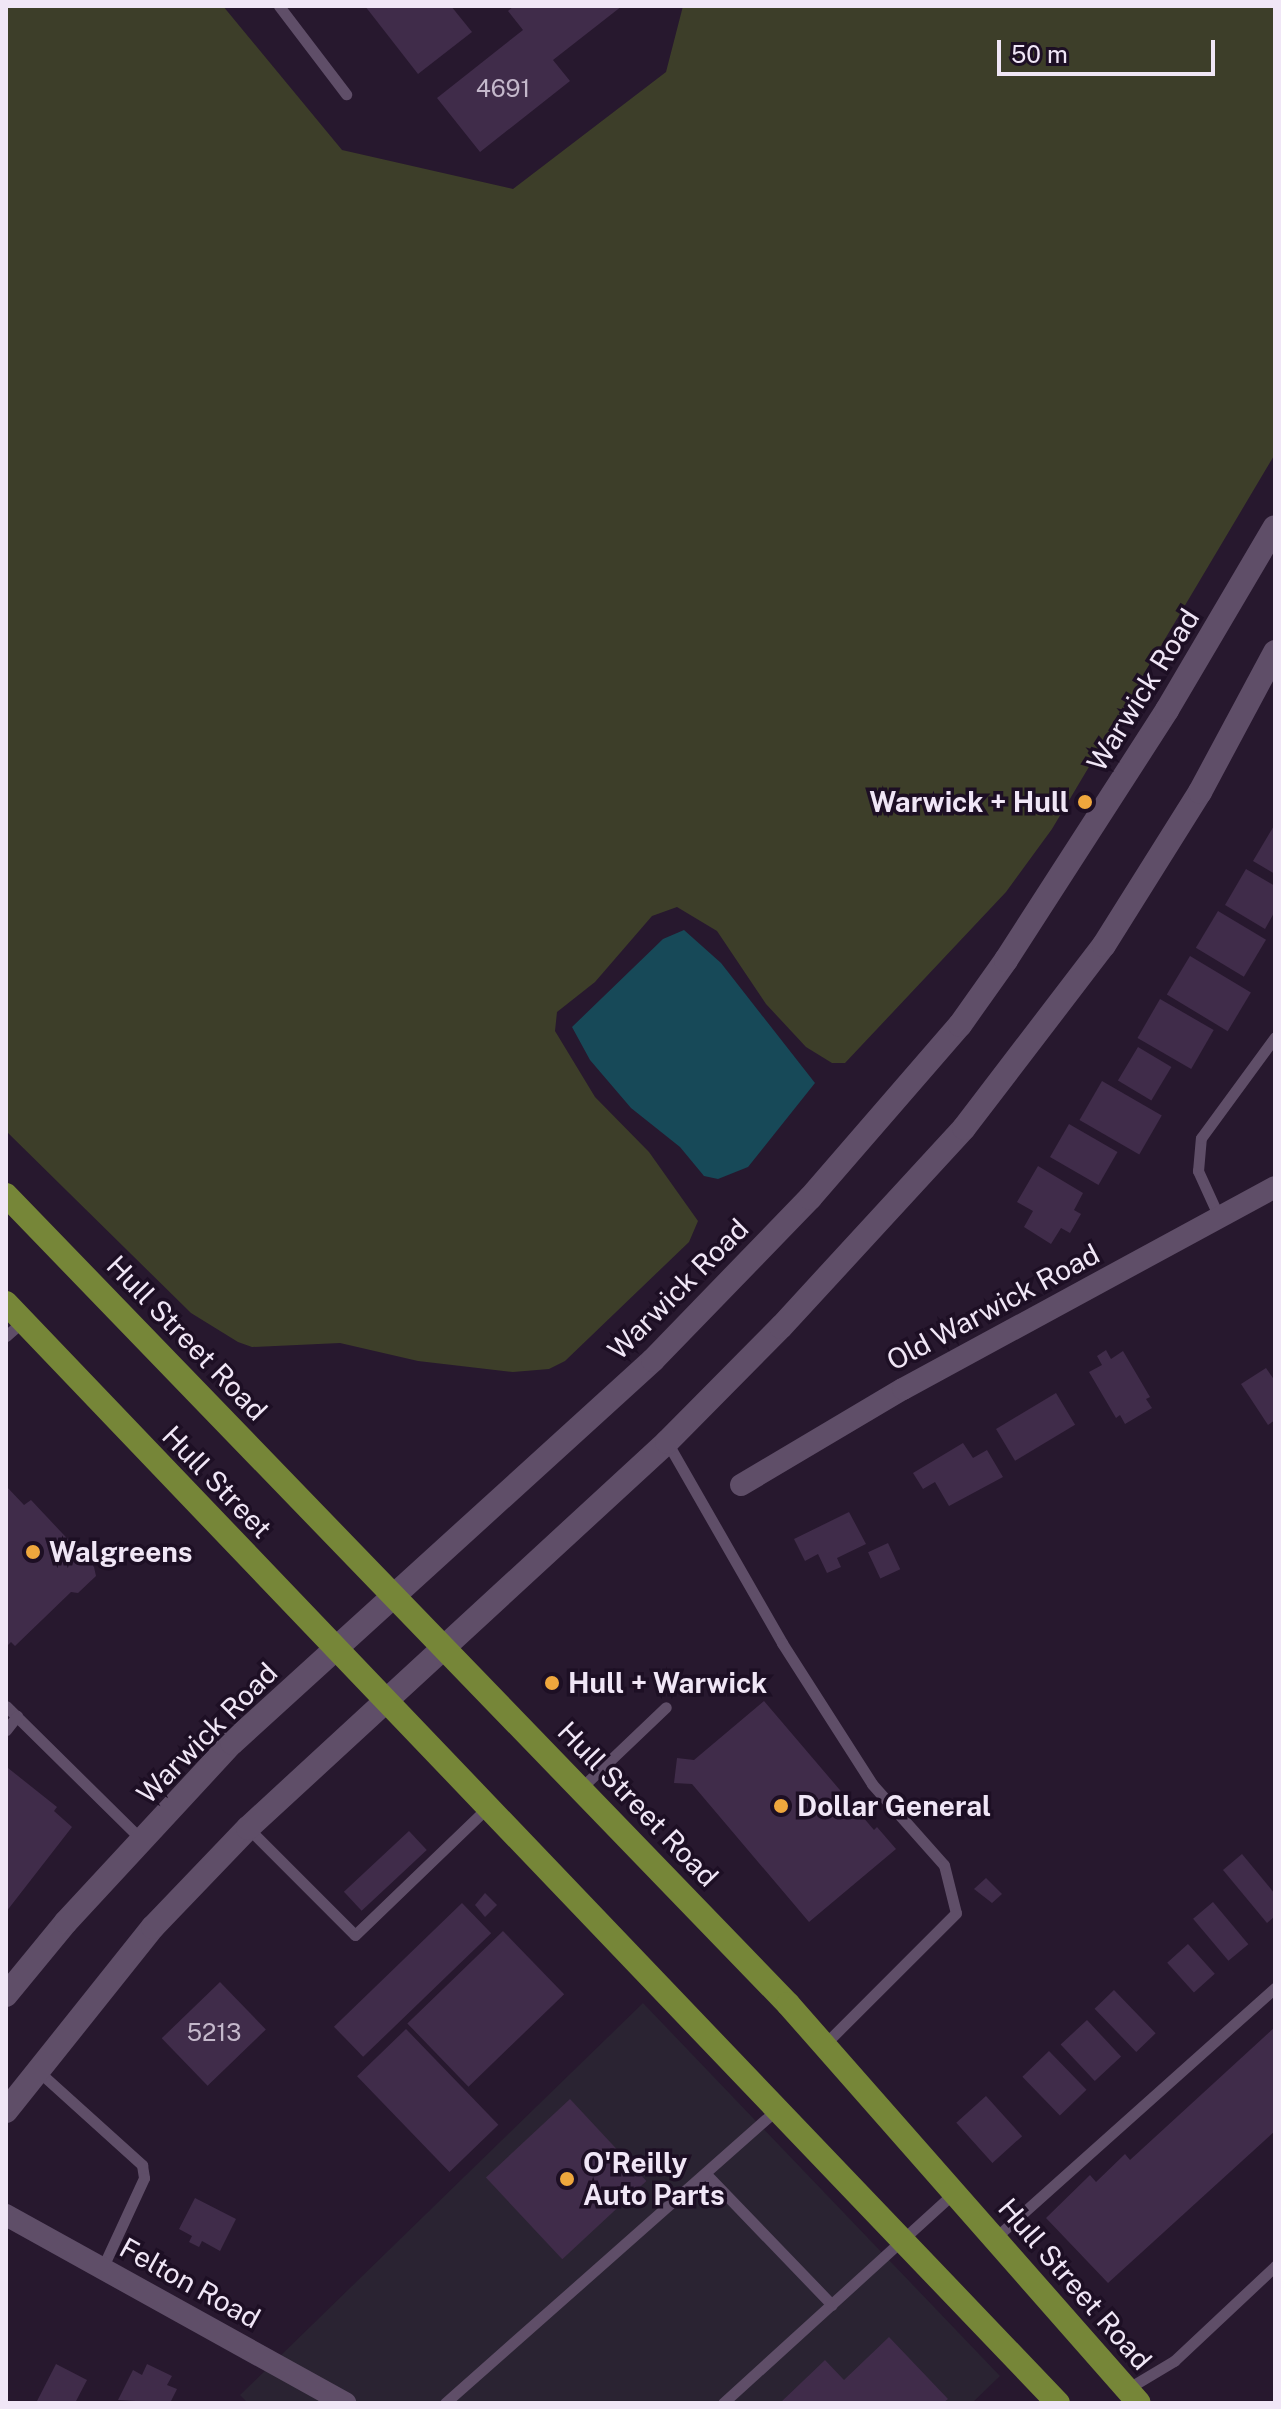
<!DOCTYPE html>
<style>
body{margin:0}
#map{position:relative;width:1281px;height:2409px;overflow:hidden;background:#27182e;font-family:"Public Sans",sans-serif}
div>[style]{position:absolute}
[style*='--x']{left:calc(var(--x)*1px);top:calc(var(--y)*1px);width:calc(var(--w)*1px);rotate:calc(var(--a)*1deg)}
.commercial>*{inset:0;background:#2a2332}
.green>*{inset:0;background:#3d3e29}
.water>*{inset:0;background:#174958}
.building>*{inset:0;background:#402c4a;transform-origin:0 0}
.lane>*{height:11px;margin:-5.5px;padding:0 5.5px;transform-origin:5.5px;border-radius:5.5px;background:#5f4e68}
.street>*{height:22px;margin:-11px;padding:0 11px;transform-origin:11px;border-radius:11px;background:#5f4e68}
.secondary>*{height:24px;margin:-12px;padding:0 12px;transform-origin:12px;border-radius:12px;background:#5f4e68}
.primary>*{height:24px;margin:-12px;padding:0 12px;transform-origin:12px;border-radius:12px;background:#768638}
.dots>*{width:22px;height:22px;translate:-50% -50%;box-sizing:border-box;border:4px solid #1d0f24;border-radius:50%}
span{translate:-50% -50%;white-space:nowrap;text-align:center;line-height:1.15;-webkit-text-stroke:7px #1d0f24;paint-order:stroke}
.number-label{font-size:24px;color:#c4b8cb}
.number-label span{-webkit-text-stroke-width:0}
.street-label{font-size:28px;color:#f0e6f6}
.poi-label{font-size:28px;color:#f0e6f6;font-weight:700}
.right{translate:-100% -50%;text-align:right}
.left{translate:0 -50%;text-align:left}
.frame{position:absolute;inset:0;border:8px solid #f0e6f6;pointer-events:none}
.scale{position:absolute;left:997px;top:40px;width:218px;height:36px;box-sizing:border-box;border:4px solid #f0e6f6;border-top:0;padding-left:10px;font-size:24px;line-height:28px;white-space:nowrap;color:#f0e6f6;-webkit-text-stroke:6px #1d0f24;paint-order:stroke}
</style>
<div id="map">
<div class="commercial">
<div style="clip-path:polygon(643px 2003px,1000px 2376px,972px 2403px,248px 2403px,240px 2395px)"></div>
</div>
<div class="green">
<div style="clip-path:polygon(6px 6px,223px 6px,342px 150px,513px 189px,666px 72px,683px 6px,1275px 6px,1275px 454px,1052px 829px,1006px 892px,845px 1063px,832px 1063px,806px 1047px,766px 1004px,717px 931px,677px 907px,652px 916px,595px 982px,557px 1012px,555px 1031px,595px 1097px,649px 1152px,698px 1221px,689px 1242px,565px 1361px,549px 1369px,513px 1372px,418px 1361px,340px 1343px,252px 1347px,238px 1342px,191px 1313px,6px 1131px)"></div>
</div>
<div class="water">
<div style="clip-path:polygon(684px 930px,721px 963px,815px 1083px,748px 1167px,718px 1179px,704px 1176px,680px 1147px,631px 1108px,590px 1060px,572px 1027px,663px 939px)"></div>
</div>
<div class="building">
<div style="clip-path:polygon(365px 6px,451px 6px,472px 32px,418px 74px)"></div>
<div style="clip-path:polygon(514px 6px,622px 6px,553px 60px,570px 81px,480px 152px,437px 98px,523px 30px,508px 11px)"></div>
<div style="clip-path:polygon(1275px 824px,1275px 874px,1253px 861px)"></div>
<div style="clip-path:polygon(1246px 869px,1275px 886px,1275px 911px,1265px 929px,1225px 905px)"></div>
<div style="left:1218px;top:911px;width:56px;height:43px;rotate:31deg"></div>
<div style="left:1190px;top:956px;width:71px;height:45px;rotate:31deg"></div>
<div style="left:1160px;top:999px;width:62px;height:45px;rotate:30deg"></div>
<div style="left:1138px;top:1047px;width:39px;height:39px;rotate:31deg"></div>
<div style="left:1102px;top:1081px;width:69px;height:45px;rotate:30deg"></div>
<div style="left:1069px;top:1124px;width:56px;height:38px;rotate:30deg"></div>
<div style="clip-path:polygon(1038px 1166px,1083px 1193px,1074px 1210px,1081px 1214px,1070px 1233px,1061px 1228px,1051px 1244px,1024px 1227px,1033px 1211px,1017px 1202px)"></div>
<div style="clip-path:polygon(1106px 1350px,1111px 1359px,1123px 1351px,1150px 1397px,1146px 1399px,1152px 1408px,1125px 1424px,1120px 1415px,1116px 1418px,1089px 1372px,1102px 1365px,1097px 1356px)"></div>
<div style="clip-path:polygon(1266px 1368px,1275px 1381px,1275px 1420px,1268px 1425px,1241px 1384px)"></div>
<div style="left:1056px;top:1393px;width:37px;height:70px;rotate:59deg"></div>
<div style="clip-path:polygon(963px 1443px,973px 1458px,987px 1450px,1003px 1477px,949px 1506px,935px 1482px,923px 1489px,913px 1473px)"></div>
<div style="clip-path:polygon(6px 1486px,24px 1505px,31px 1500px,94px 1567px,96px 1576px,78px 1593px,71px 1592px,15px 1646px,11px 1642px,6px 1647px)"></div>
<div style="clip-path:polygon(849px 1512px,866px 1544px,837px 1558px,841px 1567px,827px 1573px,818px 1554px,805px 1561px,794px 1539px)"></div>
<div style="left:888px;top:1543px;width:29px;height:22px;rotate:65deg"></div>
<div style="clip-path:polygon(764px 1701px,874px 1830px,877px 1827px,896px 1849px,809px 1922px,692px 1784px,674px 1783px,677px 1758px,694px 1760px)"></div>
<div style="clip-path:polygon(8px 1768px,57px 1807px,54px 1811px,72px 1827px,6px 1912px)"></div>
<div style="left:409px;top:1831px;width:26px;height:89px;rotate:47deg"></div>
<div style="clip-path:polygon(1242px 1854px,1275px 1894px,1275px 1916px,1267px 1923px,1223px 1870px)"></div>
<div style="clip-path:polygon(986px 1878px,1002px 1894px,992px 1903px,974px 1889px)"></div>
<div style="clip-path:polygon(485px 1893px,497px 1905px,485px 1917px,475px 1905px)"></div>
<div style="left:1213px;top:1902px;width:55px;height:26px;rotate:50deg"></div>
<div style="left:462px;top:1903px;width:42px;height:178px;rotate:46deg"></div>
<div style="left:503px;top:1931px;width:88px;height:133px;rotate:46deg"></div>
<div style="left:1188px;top:1944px;width:40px;height:28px;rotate:48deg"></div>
<div style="left:220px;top:1982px;width:66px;height:81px;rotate:46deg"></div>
<div style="left:1114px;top:1990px;width:60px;height:27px;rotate:46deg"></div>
<div style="left:1087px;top:2020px;width:50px;height:36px;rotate:47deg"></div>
<div style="clip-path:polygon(1275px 2027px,1275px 2131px,1108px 2283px,1046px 2218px,1090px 2175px,1096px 2182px,1125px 2154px,1130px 2160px)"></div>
<div style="left:406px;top:2029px;width:133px;height:68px;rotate:46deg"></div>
<div style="left:1049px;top:2051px;width:54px;height:37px;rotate:46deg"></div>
<div style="left:986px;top:2096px;width:54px;height:40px;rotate:48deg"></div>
<div style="left:570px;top:2099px;width:112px;height:115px;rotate:47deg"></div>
<div style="clip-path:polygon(195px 2198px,236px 2219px,220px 2251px,202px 2241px,199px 2247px,189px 2242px,192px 2236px,179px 2229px)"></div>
<div style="clip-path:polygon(889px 2337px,948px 2399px,943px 2403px,780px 2403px,825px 2360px,844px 2380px)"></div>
<div style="clip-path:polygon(56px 2364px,87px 2380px,75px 2403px,36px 2403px)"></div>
<div style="clip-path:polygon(147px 2364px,172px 2376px,167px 2385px,177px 2389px,170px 2403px,118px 2400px,133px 2370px,142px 2375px)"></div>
</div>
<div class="lane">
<div style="--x:279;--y:6;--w:111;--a:52.7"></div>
<div style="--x:1219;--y:1217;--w:51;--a:-114.5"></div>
<div style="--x:1198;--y:1171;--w:33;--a:-85"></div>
<div style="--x:1201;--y:1138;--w:125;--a:-53.8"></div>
<div style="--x:6;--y:1336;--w:23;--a:-41"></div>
<div style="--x:667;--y:1442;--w:232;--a:60.2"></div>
<div style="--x:782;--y:1643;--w:167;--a:57.4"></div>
<div style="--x:872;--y:1784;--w:108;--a:48.4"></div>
<div style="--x:944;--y:1865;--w:49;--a:76"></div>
<div style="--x:956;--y:1913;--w:185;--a:135"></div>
<div style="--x:6;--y:1706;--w:191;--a:44.6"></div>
<div style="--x:6;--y:1730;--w:18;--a:-52"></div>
<div style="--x:581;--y:1788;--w:117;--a:-43.6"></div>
<div style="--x:248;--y:1828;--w:151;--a:45"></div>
<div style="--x:355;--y:1935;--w:183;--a:-43.9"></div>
<div style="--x:37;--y:2070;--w:142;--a:42.1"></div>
<div style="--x:142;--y:2165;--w:13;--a:81"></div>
<div style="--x:144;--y:2178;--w:100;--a:114.8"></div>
<div style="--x:707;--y:2175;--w:180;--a:46.1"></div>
<div style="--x:995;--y:2238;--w:375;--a:-41.8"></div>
<div style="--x:1127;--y:2389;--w:55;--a:-30.8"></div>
<div style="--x:1174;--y:2361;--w:139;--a:-43.2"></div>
<div style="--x:445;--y:2403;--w:441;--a:-41.5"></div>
<div style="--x:723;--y:2403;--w:312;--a:-42.3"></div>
</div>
<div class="street">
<div style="--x:741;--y:1485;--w:188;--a:-30.7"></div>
<div style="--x:903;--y:1389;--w:423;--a:-28.5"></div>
<div style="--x:6;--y:2215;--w:388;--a:29"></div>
</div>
<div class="secondary">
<div style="--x:6;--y:1995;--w:94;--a:-50.6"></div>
<div style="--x:66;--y:1922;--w:244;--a:-47.2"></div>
<div style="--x:232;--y:1743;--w:569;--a:-42.29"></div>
<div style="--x:653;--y:1360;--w:226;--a:-45.9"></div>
<div style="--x:810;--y:1198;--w:229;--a:-49.1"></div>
<div style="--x:960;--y:1025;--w:80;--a:-54.7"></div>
<div style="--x:1006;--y:960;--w:297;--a:-57.2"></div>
<div style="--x:1167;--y:710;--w:212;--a:-59.5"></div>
<div style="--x:6;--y:2111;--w:236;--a:-51.4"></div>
<div style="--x:153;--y:1927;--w:137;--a:-46.2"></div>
<div style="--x:248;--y:1828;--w:570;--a:-42.65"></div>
<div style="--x:667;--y:1442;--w:162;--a:-45.3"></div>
<div style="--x:781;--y:1327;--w:270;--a:-47.4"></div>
<div style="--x:964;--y:1128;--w:230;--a:-52.6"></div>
<div style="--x:1104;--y:945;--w:181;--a:-57.9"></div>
<div style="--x:1200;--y:792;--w:159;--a:-61.8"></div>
</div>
<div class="primary">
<div style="--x:6;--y:1195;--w:1125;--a:45.97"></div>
<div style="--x:788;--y:2004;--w:531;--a:48.66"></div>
<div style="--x:6;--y:1303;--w:1522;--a:46.28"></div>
</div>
<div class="dots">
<div style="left:1085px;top:802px;background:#efa73d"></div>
<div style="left:33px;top:1552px;background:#efa73d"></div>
<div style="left:552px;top:1683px;background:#efa73d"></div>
<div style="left:781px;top:1806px;background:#efa73d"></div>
<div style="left:567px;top:2179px;background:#efa73d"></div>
</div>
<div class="number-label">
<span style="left:503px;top:89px">4691</span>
<span style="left:214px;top:2033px">5213</span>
</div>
<div class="street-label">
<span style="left:1143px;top:690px;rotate:-58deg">Warwick Road</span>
<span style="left:678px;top:1289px;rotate:-45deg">Warwick Road</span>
<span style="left:993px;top:1307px;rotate:-28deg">Old Warwick Road</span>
<span style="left:187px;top:1338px;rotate:46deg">Hull Street Road</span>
<span style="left:217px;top:1482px;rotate:46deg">Hull Street</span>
<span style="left:207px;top:1733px;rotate:-45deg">Warwick Road</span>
<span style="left:638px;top:1804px;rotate:46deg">Hull Street Road</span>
<span style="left:190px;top:2283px;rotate:29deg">Felton Road</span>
<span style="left:1075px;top:2284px;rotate:49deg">Hull Street Road</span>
</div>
<div class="poi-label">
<span class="right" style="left:1069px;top:802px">Warwick + Hull</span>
<span class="left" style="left:49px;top:1552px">Walgreens</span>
<span class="left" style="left:568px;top:1683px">Hull + Warwick</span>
<span class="left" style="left:797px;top:1806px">Dollar General</span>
<span class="left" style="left:583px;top:2179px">O'Reilly<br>Auto Parts</span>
</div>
<div class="frame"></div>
<div class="scale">50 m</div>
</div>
